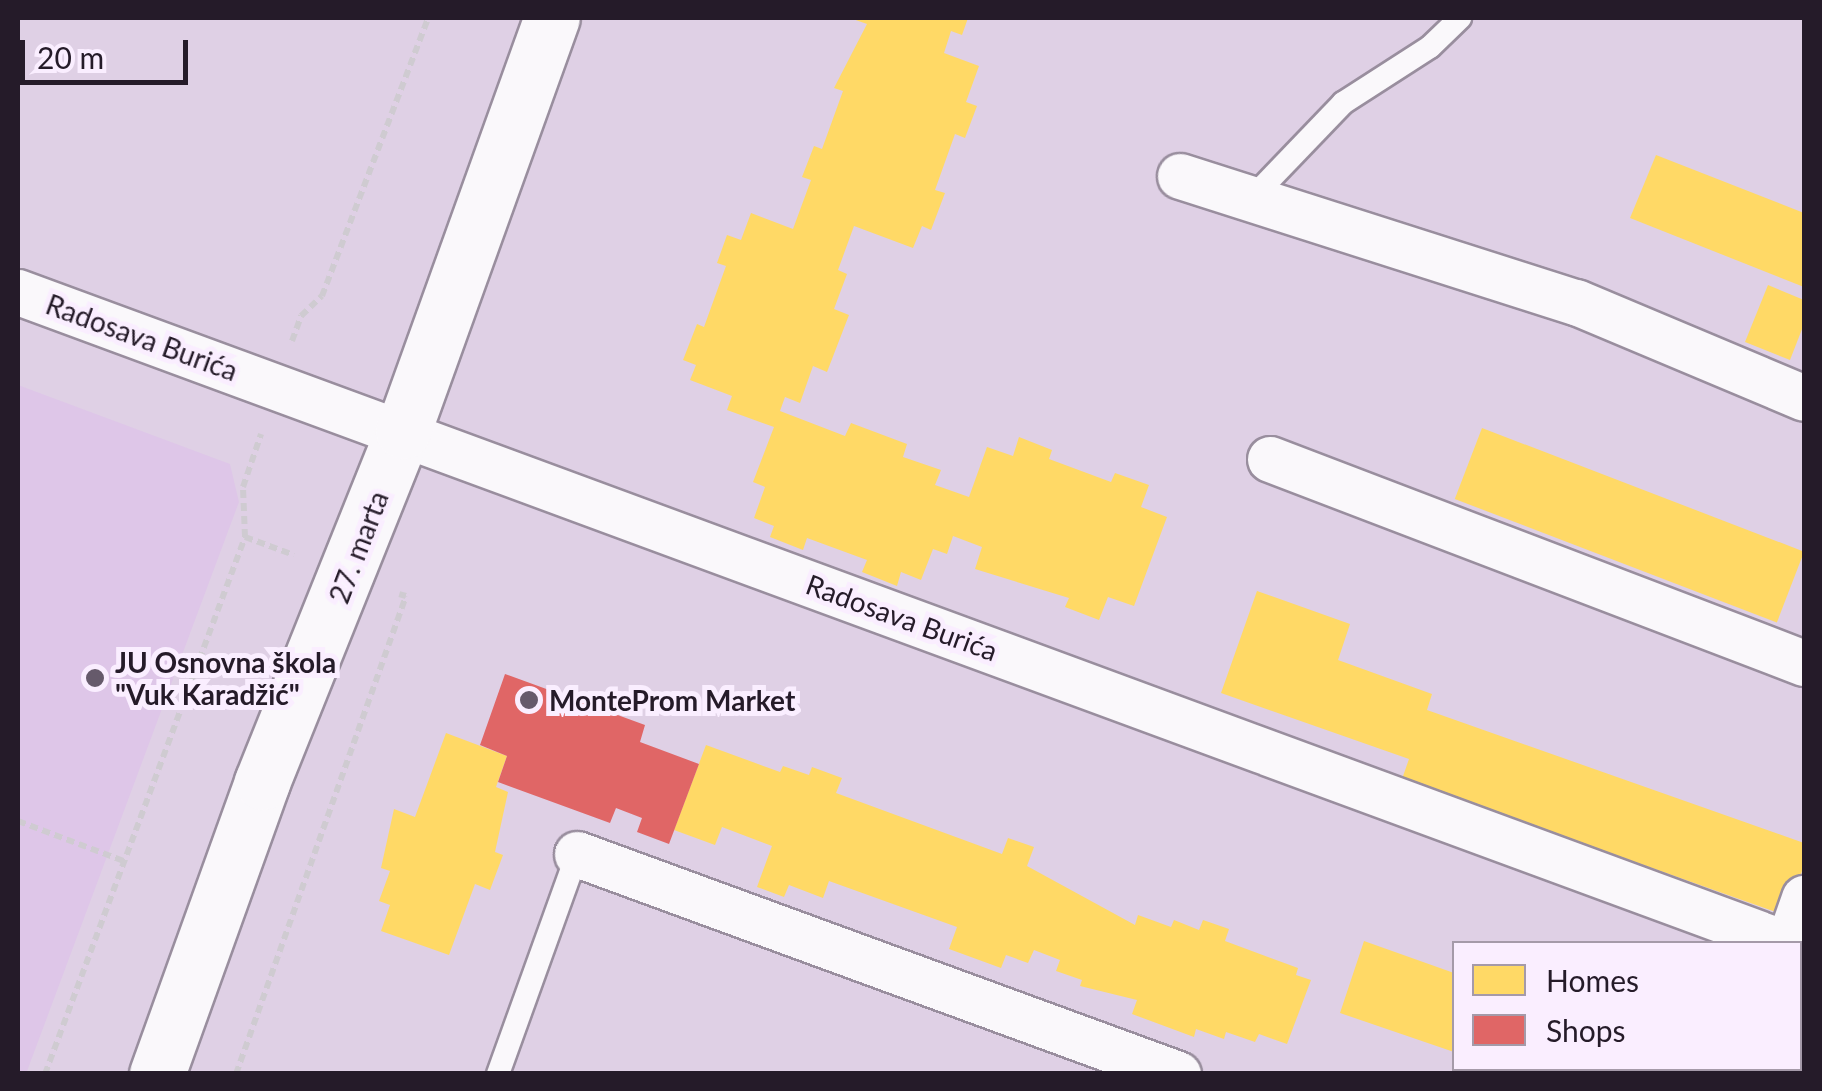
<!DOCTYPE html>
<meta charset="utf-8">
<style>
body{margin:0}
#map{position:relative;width:1822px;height:1091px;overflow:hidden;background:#dfd0e5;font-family:Lato,sans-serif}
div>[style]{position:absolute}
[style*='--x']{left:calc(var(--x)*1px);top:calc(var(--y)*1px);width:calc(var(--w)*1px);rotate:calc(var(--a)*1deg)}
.built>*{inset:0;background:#dec6e8}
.homes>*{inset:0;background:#ffd966;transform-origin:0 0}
.shops>*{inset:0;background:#e06666}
.path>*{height:6px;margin-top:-3px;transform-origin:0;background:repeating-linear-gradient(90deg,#cfcbd1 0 8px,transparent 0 13px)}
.roads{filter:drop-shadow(2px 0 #998e9e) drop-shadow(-2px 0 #998e9e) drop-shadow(0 2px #998e9e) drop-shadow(0 -2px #998e9e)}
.lane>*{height:22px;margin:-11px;padding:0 11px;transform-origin:11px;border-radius:11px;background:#faf8fb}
.street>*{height:45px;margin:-22.5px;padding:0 22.5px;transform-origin:22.5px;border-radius:22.5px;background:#faf8fb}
.secondary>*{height:55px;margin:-27.5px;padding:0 27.5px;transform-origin:27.5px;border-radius:27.5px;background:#faf8fb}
.dots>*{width:28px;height:28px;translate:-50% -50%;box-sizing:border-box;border:5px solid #faeeff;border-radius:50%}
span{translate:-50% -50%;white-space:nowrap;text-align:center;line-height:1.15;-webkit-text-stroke:10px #faeeff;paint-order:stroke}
.street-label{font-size:28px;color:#251b29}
.poi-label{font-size:28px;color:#251b29;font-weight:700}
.left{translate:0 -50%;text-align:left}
.frame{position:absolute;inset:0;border:20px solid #251b29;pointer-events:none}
.legend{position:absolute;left:1452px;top:941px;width:350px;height:130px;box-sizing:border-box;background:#faeeff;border:2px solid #a59aa9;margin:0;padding:12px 18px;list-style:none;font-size:30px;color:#251b29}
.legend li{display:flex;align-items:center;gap:20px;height:50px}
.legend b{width:50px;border:2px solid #a59aa9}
.scale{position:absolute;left:20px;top:40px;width:168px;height:45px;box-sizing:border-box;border:5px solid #251b29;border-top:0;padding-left:12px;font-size:30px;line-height:35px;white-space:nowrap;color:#251b29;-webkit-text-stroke:8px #faeeff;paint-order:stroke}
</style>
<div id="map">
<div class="built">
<div style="clip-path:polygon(18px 385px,230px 464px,239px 502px,26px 1074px,18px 1073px)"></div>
</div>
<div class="homes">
<div style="clip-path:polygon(850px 18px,968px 18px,962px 35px,951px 31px,944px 53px,979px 66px,966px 102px,977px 106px,965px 138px,955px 134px,935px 190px,945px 193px,931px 230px,922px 226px,913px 248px,854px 226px,838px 270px,847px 274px,834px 309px,849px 315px,827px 372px,813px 366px,800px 403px,785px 397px,780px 411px,845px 436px,851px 423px,907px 444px,903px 457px,941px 470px,935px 485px,969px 497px,987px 447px,1013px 456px,1019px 437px,1052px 450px,1049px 459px,1111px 482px,1115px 473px,1149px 485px,1141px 507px,1167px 517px,1134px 606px,1108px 597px,1099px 620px,1065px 607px,1069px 598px,975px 569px,982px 547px,953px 536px,947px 554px,933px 549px,921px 580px,901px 572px,897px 586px,862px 572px,867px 560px,807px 538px,803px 550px,770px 537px,774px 526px,754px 518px,765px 487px,753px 482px,774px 427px,727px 410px,732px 396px,690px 380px,696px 365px,683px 360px,697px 324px,704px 327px,726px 266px,717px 263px,727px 235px,741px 240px,751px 213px,793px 229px,811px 180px,802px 177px,814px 146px,822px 149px,843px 91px,834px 88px,867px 24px)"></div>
<div style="clip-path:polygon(1656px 155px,1804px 213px,1804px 287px,1630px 218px)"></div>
<div style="clip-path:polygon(1768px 285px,1804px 300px,1804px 324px,1790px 360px,1745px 342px)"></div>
<div style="left:1482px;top:428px;width:345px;height:76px;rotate:21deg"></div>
<div style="clip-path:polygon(1257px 591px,1350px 624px,1338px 660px,1432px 694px,1427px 710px,1804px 843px,1804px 865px,1787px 916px,1402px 779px,1409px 759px,1221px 693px)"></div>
<div style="clip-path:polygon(446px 733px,507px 756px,496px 787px,508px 792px,495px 852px,503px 855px,490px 890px,475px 884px,449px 955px,381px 931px,390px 905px,379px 901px,390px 871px,381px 868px,394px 809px,415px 817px)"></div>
<div style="clip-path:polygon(706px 745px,780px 772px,783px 766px,809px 775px,812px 767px,842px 778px,836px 793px,1002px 854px,1008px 838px,1034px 847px,1027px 866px,1135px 925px,1138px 915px,1171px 927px,1174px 920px,1199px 930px,1203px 920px,1229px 929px,1225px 941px,1298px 968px,1296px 975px,1311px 980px,1287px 1044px,1259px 1034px,1255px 1042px,1226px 1032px,1224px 1039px,1196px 1029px,1194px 1037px,1132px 1014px,1137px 1000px,1080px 986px,1082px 980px,1056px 971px,1060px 960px,1034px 950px,1028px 963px,1006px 955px,1001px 968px,949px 949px,957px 927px,829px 881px,823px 898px,789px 885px,784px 897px,757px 887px,772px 846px,722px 827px,715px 845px,674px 830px)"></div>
<div style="clip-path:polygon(1364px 941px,1454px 973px,1454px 1052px,1340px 1013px)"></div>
<div style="clip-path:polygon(1505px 1068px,1726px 1068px,1724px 1074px)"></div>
</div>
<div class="shops">
<div style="clip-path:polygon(505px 674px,645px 725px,640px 742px,699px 764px,669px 844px,637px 832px,642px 818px,616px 808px,610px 823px,498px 782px,507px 756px,480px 745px)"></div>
</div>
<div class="path">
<div style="--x:292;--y:341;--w:27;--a:-70"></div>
<div style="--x:301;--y:316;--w:29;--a:-44"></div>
<div style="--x:322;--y:296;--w:298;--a:-69.1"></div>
<div style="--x:245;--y:537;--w:52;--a:20.2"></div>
<div style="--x:18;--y:821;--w:113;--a:20.7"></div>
<div style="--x:45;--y:1074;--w:573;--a:-69.57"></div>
<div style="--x:245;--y:537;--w:50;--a:-92.3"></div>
<div style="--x:243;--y:487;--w:56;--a:-71.2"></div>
<div style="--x:236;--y:1074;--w:507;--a:-70.42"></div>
<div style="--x:406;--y:596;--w:7;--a:-164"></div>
</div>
<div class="roads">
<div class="lane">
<div style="--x:1251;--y:199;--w:133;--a:-46.2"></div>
<div style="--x:1343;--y:103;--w:103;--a:-32.8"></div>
<div style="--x:1430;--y:47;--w:42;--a:-44"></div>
<div style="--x:498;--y:1074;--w:234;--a:-70.2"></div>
</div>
<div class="street">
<div style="--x:1180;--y:176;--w:416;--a:17.7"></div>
<div style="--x:1576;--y:302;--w:247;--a:22.8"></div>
<div style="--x:18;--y:292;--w:1885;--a:20.23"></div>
<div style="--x:1270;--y:459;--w:572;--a:20.91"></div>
<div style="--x:577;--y:854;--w:640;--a:20.11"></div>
<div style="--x:1788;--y:944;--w:49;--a:-70.8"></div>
<div style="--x:1800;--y:1054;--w:15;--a:-74"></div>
</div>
<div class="secondary">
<div style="--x:157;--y:1074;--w:310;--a:-70.2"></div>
<div style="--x:262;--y:782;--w:378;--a:-68.1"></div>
<div style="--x:403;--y:431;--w:439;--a:-70.2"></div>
</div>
</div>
<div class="dots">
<div style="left:95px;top:678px;background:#665a6b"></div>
<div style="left:529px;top:700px;background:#665a6b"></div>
</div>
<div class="street-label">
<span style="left:142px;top:337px;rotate:20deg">Radosava Burića</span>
<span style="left:358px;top:547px;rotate:-69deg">27. marta</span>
<span style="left:902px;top:617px;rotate:20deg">Radosava Burića</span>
</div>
<div class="poi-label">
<span class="left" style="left:115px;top:678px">JU Osnovna škola<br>"Vuk Karadžić"</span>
<span class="left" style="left:549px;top:700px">MonteProm Market</span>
</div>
<div class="frame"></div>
<ul class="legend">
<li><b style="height:28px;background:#ffd966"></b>Homes</li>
<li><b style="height:28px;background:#e06666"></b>Shops</li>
</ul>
<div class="scale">20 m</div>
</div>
